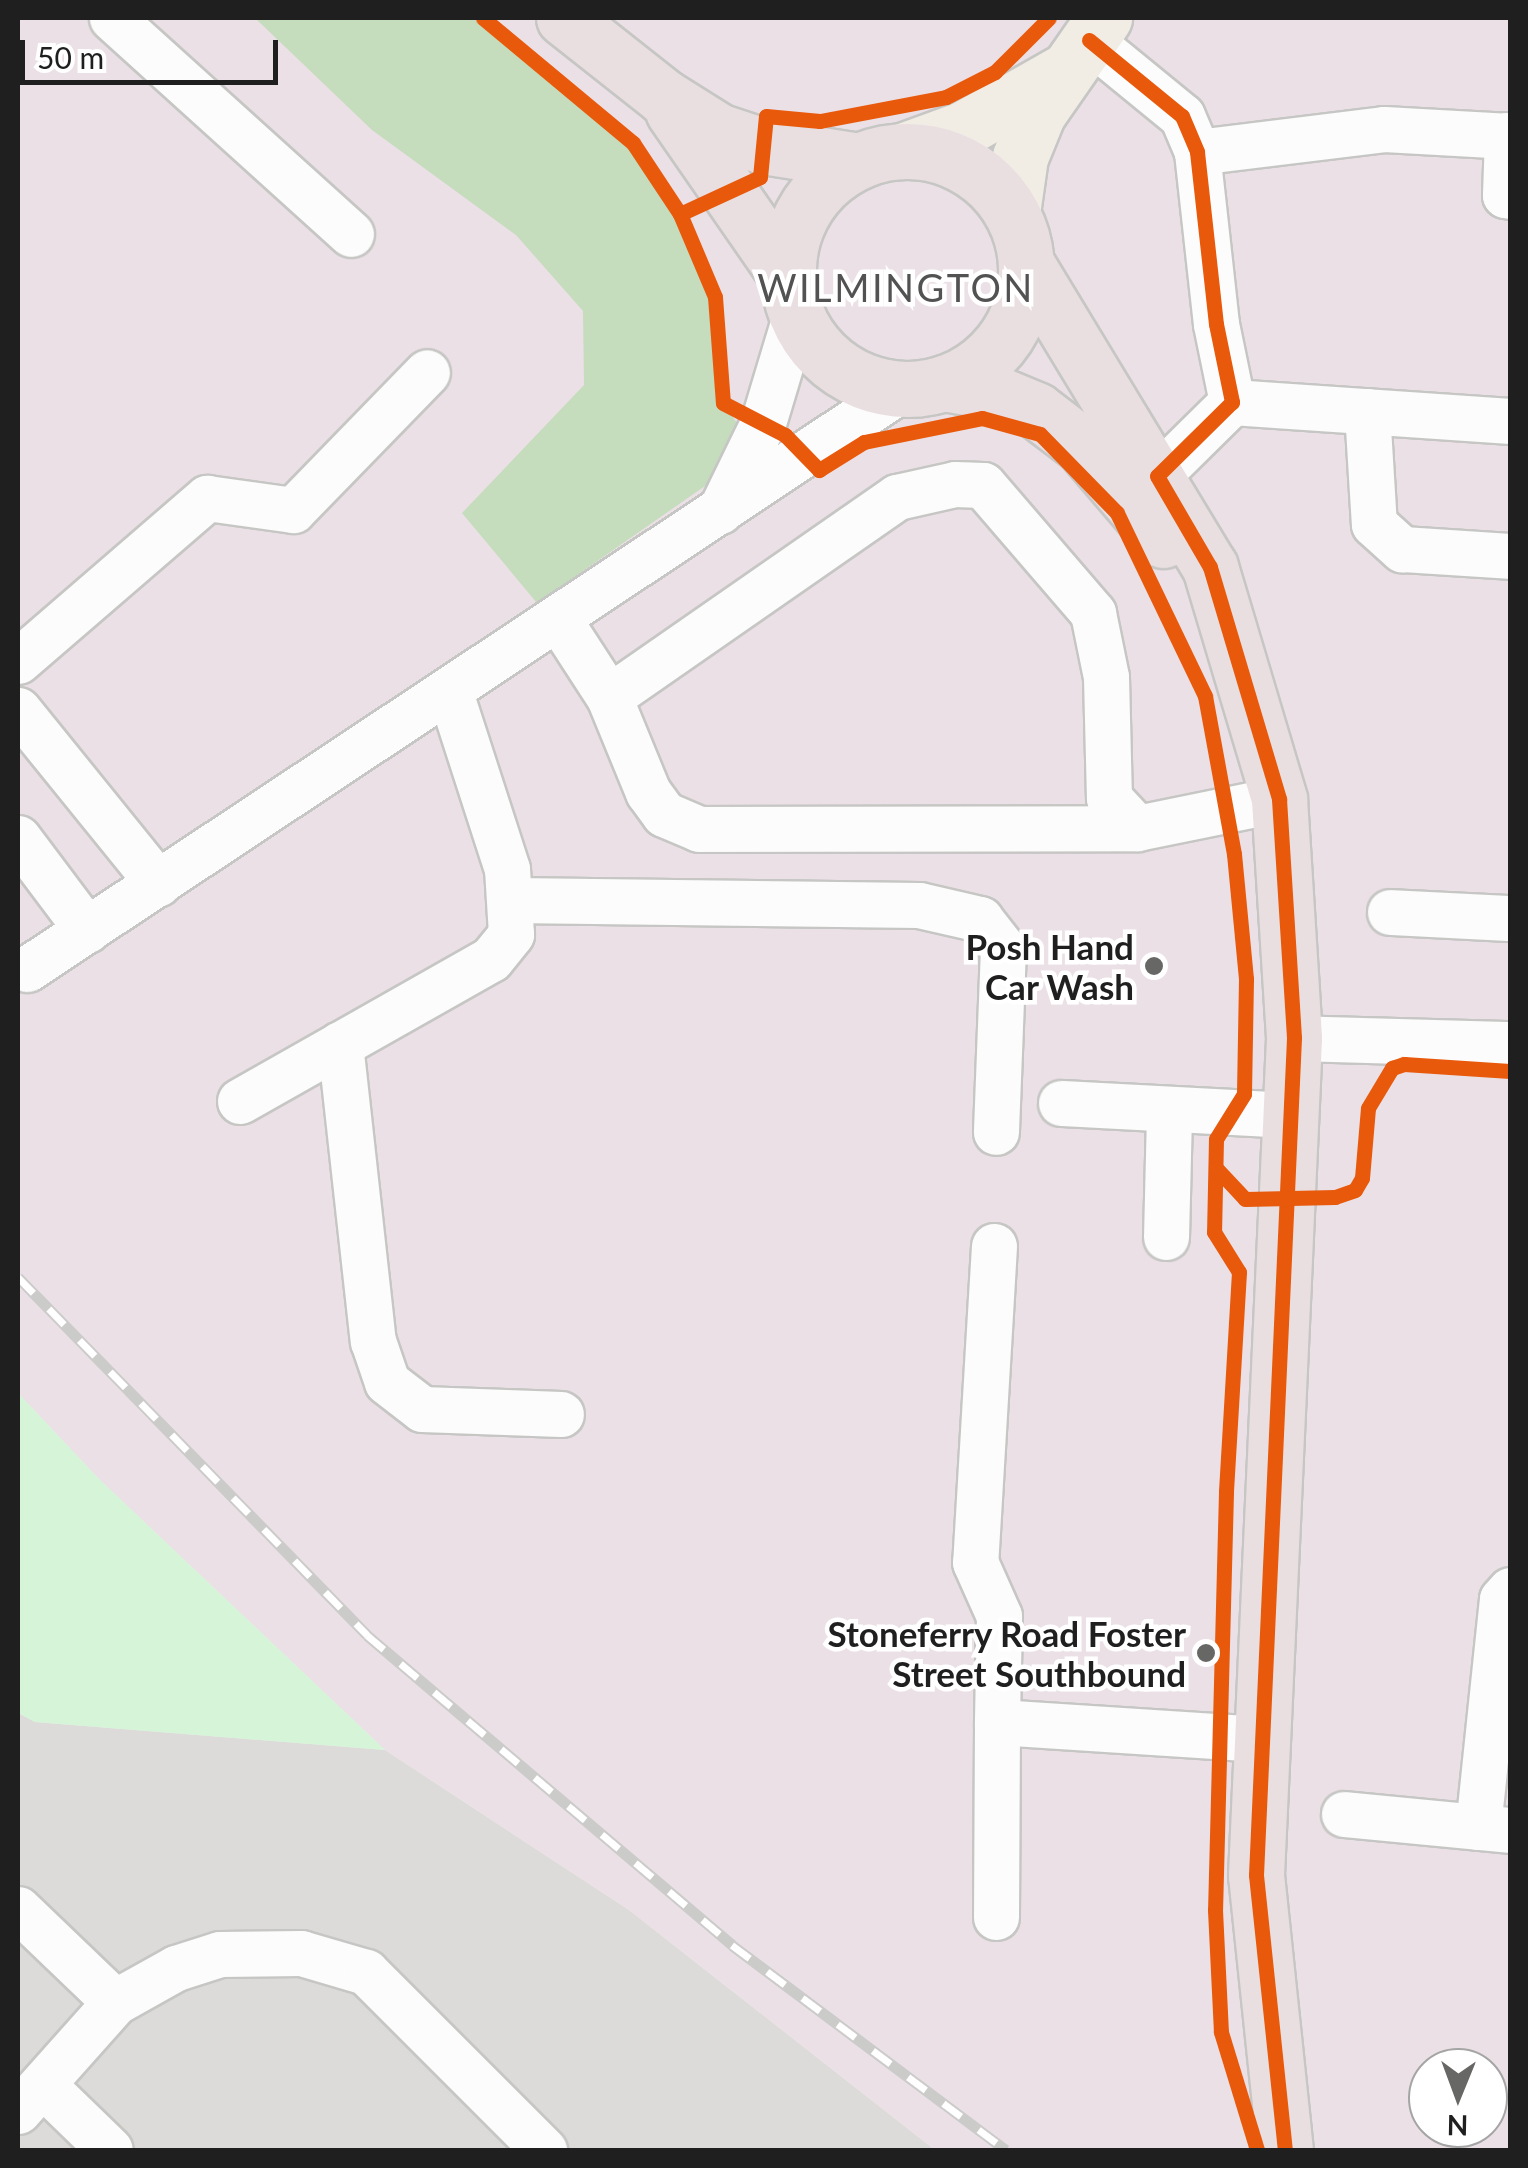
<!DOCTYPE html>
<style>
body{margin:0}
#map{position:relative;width:1528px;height:2168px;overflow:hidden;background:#edece8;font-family:Lato,sans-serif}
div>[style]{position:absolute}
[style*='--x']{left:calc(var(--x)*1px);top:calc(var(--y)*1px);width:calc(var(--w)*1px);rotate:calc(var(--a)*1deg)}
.residential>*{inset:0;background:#dcdbd9}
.industrial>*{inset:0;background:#ebe0e6}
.forest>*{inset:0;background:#c5dcbd}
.park>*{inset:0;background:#d5f4d8}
.roads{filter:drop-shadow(2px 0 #c6c6c4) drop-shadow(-2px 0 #c6c6c4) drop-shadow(0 2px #c6c6c4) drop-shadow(0 -2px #c6c6c4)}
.minor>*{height:45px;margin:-22.5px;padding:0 22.5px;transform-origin:22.5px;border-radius:22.5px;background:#fcfcfc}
.major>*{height:55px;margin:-27.5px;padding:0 27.5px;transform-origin:27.5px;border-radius:27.5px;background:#f1ede5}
.highway>*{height:55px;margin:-27.5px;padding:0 27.5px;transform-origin:27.5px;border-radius:27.5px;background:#eadfe0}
.highway>.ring{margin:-27.5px;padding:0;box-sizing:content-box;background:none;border:55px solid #eadfe0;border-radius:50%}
.rail>*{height:11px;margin-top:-5.5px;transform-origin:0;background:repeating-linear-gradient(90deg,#fff 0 22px,#cbcbca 0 44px);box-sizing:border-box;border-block:2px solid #cbcbca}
.cycleway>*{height:15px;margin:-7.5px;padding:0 7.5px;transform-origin:7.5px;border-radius:7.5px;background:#e8590c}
.dots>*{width:28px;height:28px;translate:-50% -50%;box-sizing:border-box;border:5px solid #fff;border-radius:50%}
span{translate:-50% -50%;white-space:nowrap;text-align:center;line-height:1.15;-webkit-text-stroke:9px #fff;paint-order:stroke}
.poi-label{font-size:35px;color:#1f1f1f;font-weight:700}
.right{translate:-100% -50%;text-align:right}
.neighbourhood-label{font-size:38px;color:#525252;letter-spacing:2.5px}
.frame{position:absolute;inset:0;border:20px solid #1f1f1f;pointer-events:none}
.north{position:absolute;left:1408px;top:2048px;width:100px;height:100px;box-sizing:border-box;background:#fff;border:2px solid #a5a5a5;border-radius:50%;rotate:181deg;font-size:28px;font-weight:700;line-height:40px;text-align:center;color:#1f1f1f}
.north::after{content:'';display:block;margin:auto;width:35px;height:45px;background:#676765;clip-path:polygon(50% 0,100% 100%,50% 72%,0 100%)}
.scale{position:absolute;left:20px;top:40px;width:258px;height:45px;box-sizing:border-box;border:5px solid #1f1f1f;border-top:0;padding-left:12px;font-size:30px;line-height:35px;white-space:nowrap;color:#1f1f1f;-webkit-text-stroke:8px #fff;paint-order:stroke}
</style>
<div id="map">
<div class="residential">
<div style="clip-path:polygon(18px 1713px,35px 1722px,385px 1750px,629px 1910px,935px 2150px,18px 2150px)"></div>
</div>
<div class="industrial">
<div style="clip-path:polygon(evenodd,18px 18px,1510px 18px,1510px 2150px,935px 2150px,629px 1910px,385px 1750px,99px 1479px,18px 1393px,18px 18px,1428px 2068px,1488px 2068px,1488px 2128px,1428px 2128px,1428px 2068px)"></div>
</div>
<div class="forest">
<div style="clip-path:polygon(255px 18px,483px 18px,633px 143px,680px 214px,722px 340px,723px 403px,739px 426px,718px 477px,537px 603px,462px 513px,584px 385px,583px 311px,516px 235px,372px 130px)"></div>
</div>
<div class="park">
<div style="clip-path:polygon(18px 1393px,99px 1479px,385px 1750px,35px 1722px,18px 1713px)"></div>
</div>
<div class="roads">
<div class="minor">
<div style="--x:112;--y:18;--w:322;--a:42.1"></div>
<div style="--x:1089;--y:40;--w:120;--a:39.3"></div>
<div style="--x:1182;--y:116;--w:39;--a:67"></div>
<div style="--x:1197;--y:152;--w:173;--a:83.7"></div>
<div style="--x:1216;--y:324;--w:80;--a:78.4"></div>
<div style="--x:1232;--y:402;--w:105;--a:135.4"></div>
<div style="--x:1507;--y:135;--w:60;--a:91.9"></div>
<div style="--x:1505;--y:195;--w:5;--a:11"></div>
<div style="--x:1197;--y:152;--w:188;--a:-7"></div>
<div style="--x:1384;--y:129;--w:126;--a:3.2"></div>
<div style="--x:1232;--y:402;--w:279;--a:3.9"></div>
<div style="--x:1367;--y:411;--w:113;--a:86.5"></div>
<div style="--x:1374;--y:524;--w:38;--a:42"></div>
<div style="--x:1402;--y:549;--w:108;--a:3.7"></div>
<div style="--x:720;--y:511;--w:98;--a:-64"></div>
<div style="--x:763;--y:423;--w:115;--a:-73.3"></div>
<div style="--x:559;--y:620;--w:92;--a:57"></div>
<div style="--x:609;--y:697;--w:351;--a:-34.8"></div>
<div style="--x:897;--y:497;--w:59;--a:-12.6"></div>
<div style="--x:955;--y:484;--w:28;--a:2"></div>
<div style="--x:983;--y:485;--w:169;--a:49.3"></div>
<div style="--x:1093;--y:613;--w:65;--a:78.5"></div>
<div style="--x:1106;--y:677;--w:121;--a:88.6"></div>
<div style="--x:1109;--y:798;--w:41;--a:47"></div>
<div style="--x:1137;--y:828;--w:145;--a:-11.5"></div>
<div style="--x:18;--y:661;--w:250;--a:-40.8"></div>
<div style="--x:207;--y:498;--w:87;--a:7.9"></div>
<div style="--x:293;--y:510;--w:192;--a:-45.8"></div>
<div style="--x:609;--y:697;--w:103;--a:67.7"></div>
<div style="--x:648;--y:792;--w:27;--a:54"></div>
<div style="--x:664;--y:814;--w:38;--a:23"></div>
<div style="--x:699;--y:829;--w:438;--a:-0.1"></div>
<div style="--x:18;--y:710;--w:223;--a:51"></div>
<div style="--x:18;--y:838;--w:115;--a:53.1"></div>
<div style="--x:511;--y:900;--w:408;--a:0.7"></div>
<div style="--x:919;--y:905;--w:63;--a:12.9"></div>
<div style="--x:980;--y:919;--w:37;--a:52"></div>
<div style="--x:1003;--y:948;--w:184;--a:92.2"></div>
<div style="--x:1390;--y:912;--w:120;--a:2.9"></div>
<div style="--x:27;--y:969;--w:1050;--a:-33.54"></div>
<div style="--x:1294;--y:1038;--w:216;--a:1.6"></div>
<div style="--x:340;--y:1044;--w:299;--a:83.7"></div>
<div style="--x:373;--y:1341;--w:43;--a:71.1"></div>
<div style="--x:387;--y:1382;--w:44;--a:37.6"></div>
<div style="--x:422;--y:1409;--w:139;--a:2.1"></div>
<div style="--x:240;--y:1101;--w:288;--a:-29.5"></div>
<div style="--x:491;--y:959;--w:32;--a:-51"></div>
<div style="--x:511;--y:934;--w:65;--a:-93.5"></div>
<div style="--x:507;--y:869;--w:186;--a:-107.9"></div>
<div style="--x:1061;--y:1103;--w:230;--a:3"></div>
<div style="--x:1166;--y:1237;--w:127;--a:-88.6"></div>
<div style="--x:994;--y:1246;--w:317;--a:93.4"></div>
<div style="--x:975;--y:1562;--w:59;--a:66"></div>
<div style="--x:999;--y:1616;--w:106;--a:91.1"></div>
<div style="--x:1344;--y:1814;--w:167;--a:5.5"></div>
<div style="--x:1478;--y:1827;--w:229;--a:-84"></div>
<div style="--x:1502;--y:1599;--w:12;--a:-48"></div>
<div style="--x:18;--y:1909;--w:134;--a:43.8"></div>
<div style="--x:996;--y:1917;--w:195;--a:-89.7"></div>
<div style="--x:997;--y:1722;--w:265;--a:3.7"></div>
<div style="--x:43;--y:2085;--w:93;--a:44.1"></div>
<div style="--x:18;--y:2111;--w:146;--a:-48.3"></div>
<div style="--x:115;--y:2002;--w:70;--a:-29.1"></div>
<div style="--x:176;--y:1968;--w:46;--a:-17.7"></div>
<div style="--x:220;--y:1954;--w:81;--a:-0.7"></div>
<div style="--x:301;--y:1953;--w:68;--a:16.3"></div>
<div style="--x:366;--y:1972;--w:252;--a:45"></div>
</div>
<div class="major">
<div style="--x:902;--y:151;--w:65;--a:-19.8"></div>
<div style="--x:963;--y:129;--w:113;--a:-29.7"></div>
<div style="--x:1012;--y:213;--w:57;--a:-81.9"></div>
<div style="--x:1020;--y:157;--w:48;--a:-67.8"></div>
<div style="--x:1038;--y:113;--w:116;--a:-55.2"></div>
</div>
<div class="highway">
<div style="--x:564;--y:18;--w:127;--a:38.3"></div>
<div style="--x:664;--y:97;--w:64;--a:32.2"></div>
<div style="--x:718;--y:131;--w:47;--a:18.4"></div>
<div style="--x:763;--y:146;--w:97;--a:8.9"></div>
<div style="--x:673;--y:111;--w:202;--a:55.3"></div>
<div class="ring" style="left:788px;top:151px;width:183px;height:183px"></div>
<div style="--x:1027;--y:265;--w:353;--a:58.8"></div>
<div style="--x:1210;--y:567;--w:242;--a:73.4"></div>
<div style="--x:1279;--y:799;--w:239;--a:86.4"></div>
<div style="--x:1294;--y:1038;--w:838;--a:92.6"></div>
<div style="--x:1256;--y:1875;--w:277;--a:84"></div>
<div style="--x:944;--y:383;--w:50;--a:10.4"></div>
<div style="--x:993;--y:392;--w:47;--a:22.7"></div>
<div style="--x:1036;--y:410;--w:58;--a:37.3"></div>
<div style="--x:1082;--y:445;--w:125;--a:49.5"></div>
</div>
</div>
<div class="rail">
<div style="--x:18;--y:1277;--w:500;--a:45.7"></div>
<div style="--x:367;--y:1635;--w:479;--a:40.3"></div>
<div style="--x:732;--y:1945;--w:342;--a:36.8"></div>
</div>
<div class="cycleway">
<div style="--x:483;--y:18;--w:195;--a:39.8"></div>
<div style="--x:633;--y:143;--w:85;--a:56.5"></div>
<div style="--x:680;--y:214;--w:90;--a:67.1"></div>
<div style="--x:715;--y:297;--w:106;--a:85.7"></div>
<div style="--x:723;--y:403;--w:70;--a:27.3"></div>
<div style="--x:785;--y:435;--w:49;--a:45.8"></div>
<div style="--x:819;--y:470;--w:53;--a:-31.9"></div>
<div style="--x:864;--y:442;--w:120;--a:-11.5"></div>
<div style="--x:982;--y:418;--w:60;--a:15.4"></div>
<div style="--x:1040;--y:434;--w:110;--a:45.7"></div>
<div style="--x:1117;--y:513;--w:203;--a:64.3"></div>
<div style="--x:1205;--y:696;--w:161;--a:79.6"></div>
<div style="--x:1234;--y:854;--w:126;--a:84.5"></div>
<div style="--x:1246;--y:979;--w:115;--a:91"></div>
<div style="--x:1244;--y:1094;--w:53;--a:121.9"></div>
<div style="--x:1216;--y:1139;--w:93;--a:91.2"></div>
<div style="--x:1214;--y:1232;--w:47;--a:58"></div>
<div style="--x:1239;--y:1272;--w:220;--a:93.4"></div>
<div style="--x:1226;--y:1492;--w:418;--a:91.5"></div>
<div style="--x:1215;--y:1910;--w:122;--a:87.2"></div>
<div style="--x:1221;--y:2032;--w:123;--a:73"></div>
<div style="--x:1089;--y:40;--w:120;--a:39.3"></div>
<div style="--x:1182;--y:116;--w:39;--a:67"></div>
<div style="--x:1197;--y:152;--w:173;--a:83.7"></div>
<div style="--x:1216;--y:324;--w:80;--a:78.4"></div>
<div style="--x:1232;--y:402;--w:105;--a:135.4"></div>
<div style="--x:1157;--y:476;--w:105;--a:59.8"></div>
<div style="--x:1210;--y:567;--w:242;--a:73.4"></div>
<div style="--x:1279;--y:799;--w:239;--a:86.4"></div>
<div style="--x:1294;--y:1038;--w:838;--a:92.6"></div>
<div style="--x:1256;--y:1875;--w:277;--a:84"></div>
<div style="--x:680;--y:214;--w:88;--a:-24.8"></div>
<div style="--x:760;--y:177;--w:61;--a:-84.4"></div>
<div style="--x:766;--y:116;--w:54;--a:5.3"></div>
<div style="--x:820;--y:121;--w:128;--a:-10.8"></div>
<div style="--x:946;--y:97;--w:55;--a:-27"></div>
<div style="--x:995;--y:72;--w:76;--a:-45"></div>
<div style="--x:1216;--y:1168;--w:42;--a:46.9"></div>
<div style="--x:1245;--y:1199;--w:90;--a:-1.3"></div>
<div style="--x:1335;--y:1197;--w:21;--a:-19"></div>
<div style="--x:1355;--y:1190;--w:14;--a:-60"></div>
<div style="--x:1362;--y:1178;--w:70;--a:-85.1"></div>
<div style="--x:1368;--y:1108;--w:47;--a:-59"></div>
<div style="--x:1392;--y:1068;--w:13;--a:-18"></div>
<div style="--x:1404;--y:1064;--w:106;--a:3.8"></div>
</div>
<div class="dots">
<div style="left:1154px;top:966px;background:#676765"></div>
<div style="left:1206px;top:1653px;background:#676765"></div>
</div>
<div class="poi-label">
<span class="right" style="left:1134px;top:966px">Posh Hand<br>Car Wash</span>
<span class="right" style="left:1186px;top:1653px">Stoneferry Road Foster<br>Street Southbound</span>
</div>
<div class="neighbourhood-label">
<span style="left:896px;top:288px">WILMINGTON</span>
</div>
<div class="frame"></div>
<div class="north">N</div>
<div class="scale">50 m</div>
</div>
